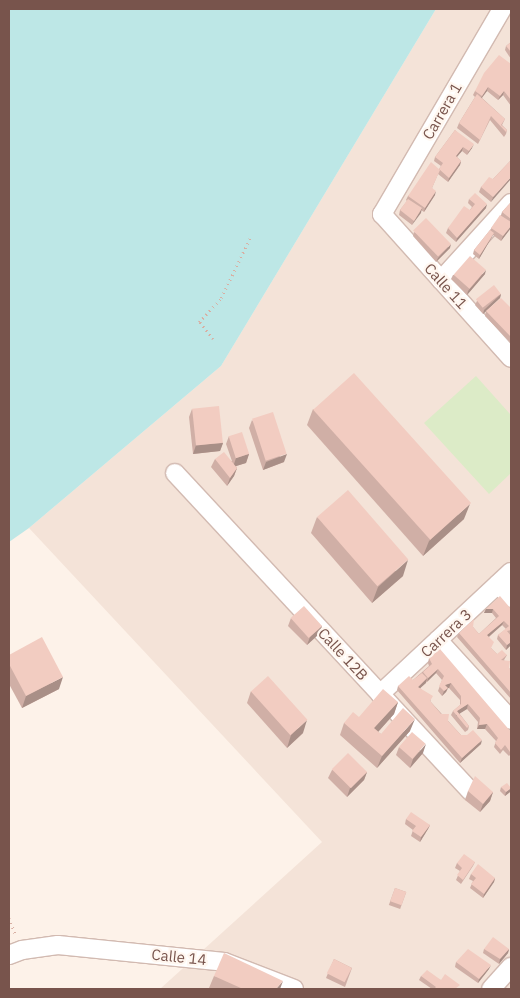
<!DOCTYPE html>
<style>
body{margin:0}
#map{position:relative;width:520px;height:998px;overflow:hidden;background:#fdf2e9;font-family:"IBM Plex Sans",sans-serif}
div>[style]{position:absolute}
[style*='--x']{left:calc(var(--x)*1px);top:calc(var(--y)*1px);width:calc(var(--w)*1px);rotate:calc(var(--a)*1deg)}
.residential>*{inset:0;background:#f4e3d8}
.green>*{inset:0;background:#dcebc7}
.water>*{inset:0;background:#bde7e6}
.path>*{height:2.5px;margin-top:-1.25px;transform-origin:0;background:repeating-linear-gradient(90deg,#d8afa3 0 1px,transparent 0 5px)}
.roads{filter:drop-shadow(1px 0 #d2bab1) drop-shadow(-1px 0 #d2bab1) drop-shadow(0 1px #d2bab1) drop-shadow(0 -1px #d2bab1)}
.minor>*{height:18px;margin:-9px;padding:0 9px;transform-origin:9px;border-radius:9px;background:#fff}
.wall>*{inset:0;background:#d0afa6;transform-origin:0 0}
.shaded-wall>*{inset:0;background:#a98f87}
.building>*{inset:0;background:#f2ccc1;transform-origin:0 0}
span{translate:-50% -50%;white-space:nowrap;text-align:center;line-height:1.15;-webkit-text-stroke:4.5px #fff7f0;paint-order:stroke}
.street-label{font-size:15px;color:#78544c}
.frame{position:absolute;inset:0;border:10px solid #78544c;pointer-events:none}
</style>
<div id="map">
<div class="residential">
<div style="clip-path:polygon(436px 9px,511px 9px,511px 989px,160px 989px,322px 842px,29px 528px,221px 366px)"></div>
</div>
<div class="green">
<div style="clip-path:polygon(476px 376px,511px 415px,511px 473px,489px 494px,424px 423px)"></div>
</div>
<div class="water">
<div style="clip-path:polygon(9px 9px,436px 9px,221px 366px,29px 528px,9px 542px)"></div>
</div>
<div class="path">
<div style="--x:213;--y:339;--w:22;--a:-129"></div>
<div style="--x:199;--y:322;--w:33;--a:-47"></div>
<div style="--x:221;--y:298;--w:67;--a:-64.2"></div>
<div style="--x:9;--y:918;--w:18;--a:68"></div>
</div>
<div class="roads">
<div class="minor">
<div style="--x:502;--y:9;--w:238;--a:120.3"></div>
<div style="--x:382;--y:214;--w:193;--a:48.1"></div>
<div style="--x:441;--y:280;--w:104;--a:-47.7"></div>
<div style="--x:175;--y:473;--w:434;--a:47.1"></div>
<div style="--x:498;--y:584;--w:19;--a:47"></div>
<div style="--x:438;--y:640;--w:108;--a:47.6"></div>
<div style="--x:380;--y:694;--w:179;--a:-43"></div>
<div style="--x:9;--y:955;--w:14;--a:-21"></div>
<div style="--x:22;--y:950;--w:36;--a:-8"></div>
<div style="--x:58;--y:945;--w:167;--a:5.8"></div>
<div style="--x:224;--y:962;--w:75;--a:21.1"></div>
<div style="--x:491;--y:989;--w:30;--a:-48"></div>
</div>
</div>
<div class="wall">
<div style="clip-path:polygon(511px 42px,511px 59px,505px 50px,506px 46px)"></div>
<div style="clip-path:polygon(511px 64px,511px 106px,503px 95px,498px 100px,487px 91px,482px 98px,505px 119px,502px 125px,507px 130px,506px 134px,504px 137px,490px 120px,478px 144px,457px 128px,459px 123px,475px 97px,473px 95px,475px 91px)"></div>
<div style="clip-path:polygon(455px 130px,472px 148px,467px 155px,462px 151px,457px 157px,461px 161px,460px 165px,448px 182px,438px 174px,432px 188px,435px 195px,424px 212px,421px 210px,412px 225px,399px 215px,400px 210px,407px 201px,406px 200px,408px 196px,439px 169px,441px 166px,434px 161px,435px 157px)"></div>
<div style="clip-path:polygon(511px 160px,491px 202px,479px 192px,481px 187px,493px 179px)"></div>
<div style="clip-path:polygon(469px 199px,486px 208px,456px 242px,446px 233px,448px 228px,470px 210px,472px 207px,468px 203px)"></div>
<div style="clip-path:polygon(511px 202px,511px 221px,510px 222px,511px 222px,511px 228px,501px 241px,493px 235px,479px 259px,473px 254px,474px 250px,490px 230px,501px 215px,502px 212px)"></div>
<div style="clip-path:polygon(414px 232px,450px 248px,436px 262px,413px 236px)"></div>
<div style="clip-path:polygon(485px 274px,467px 295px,451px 279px,453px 275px)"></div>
<div style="clip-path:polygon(501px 294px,500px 298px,483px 314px,475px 305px,477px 301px)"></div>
<div style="clip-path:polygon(511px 308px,511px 343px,485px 316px,486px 311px)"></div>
<div style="clip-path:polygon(192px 409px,223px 443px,220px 451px,193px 454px,189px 417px)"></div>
<div style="clip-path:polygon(313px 409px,464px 519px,423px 556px,307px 425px)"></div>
<div style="clip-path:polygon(252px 420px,284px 462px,263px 470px,249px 428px)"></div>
<div style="clip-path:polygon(229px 436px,249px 454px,246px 463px,236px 466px,237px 468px,234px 476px,227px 486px,211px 467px,215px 459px,232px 461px,226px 444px)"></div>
<div style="clip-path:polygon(317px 517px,403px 576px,372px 603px,311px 533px)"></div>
<div style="clip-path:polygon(486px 609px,511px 609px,511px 635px,510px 634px,511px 636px,511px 645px,506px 650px,497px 639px,498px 635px,506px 629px,502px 625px,489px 637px,491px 648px,497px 654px,507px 655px,504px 660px,511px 671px,511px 699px,457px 637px,459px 633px,473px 627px,479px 634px,496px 618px,492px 613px,484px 613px)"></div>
<div style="clip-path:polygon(291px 618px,322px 626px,319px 634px,307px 645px,288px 626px)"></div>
<div style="clip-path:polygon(9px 655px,59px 689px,22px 708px,9px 684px)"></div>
<div style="clip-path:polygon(429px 658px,511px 732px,511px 754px,509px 756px,503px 750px,500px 754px,494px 747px,496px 741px,485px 729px,477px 729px,478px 722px,467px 709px,459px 713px,469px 726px,468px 730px,465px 732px,451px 715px,453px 711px,460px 705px,460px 700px,449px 688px,448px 688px,446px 692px,442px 696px,438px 691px,442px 680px,436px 673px,420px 688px,431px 700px,430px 701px,461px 735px,481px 744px,460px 763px,397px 690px,398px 686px,413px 680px,429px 666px,428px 663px)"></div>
<div style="clip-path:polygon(251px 691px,303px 733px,287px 748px,247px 703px)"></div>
<div style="clip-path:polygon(398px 702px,394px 714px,378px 732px,381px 734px,410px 731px,377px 768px,340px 735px,344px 723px)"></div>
<div style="clip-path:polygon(399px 747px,423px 753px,410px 768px,396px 755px)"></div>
<div style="clip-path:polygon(332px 770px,367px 772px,364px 780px,347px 797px,328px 778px)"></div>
<div style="clip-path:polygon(501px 787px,510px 792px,505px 796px,500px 791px)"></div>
<div style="clip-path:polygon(468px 791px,493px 792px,490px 801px,480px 812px,465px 800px)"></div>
<div style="clip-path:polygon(406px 819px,430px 825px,428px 829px,420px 842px,411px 836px,413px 830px,405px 824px)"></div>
<div style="clip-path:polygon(475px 862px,473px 866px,461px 884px,456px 880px,460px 871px,455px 868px,457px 863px)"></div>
<div style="clip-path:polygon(471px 874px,495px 878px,494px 882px,483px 898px,470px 888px,473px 881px,469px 879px)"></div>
<div style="left:395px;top:888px;width:12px;height:18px;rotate:20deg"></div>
<div style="clip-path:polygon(484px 949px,509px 949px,508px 953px,499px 964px,483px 953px)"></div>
<div style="clip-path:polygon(334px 959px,352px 968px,345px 987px,326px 978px)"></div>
<div style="clip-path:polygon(456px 962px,489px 969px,478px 983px,455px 967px)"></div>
<div style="clip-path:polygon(214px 976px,280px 989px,212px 989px,209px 988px)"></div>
<div style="clip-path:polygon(421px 976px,441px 980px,458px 989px,432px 989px,419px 980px)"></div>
</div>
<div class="shaded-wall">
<div style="clip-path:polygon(488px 87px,487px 91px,480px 100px,482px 96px)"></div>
<div style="clip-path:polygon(504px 91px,503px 95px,498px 100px,500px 96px)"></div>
<div style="clip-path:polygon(474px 144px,472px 148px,467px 155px,469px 151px)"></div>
<div style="clip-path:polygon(463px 147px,462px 151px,454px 160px,456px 156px)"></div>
<div style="clip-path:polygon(461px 161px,460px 165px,448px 182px,449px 178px)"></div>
<div style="clip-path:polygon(511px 177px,511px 179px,491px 202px,493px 197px)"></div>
<div style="clip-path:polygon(436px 191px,435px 195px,424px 212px,425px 208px)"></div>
<div style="clip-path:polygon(487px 204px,486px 208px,456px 242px,457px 238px)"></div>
<div style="clip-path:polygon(422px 208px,421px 213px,412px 225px,414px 221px)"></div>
<div style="clip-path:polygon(511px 226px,511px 228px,501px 241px,503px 236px)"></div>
<div style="clip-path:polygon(494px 233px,492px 237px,479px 259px,480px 255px)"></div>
<div style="clip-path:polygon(451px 244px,450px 248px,436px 262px,438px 258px)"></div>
<div style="clip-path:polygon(486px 270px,485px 274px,467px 295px,468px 291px)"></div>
<div style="clip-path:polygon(501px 294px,500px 298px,483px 314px,484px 310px)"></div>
<div style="clip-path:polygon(223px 443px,220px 451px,193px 454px,196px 445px)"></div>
<div style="clip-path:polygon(249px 454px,246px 463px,233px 467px,236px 458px)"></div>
<div style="clip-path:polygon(287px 454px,284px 462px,263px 470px,266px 462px)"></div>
<div style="clip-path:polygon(237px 468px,234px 476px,227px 486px,230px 478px)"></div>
<div style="clip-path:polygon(470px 504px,464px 519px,423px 556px,429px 541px)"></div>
<div style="clip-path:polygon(408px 560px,403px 576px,372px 603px,378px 587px)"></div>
<div style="clip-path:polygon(486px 609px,493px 609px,492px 613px,484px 613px)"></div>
<div style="clip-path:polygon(504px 621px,502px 625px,486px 639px,487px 635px)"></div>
<div style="clip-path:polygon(322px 626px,319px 634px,307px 645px,310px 637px)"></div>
<div style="clip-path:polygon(511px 642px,511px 645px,506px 650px,507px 645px)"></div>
<div style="clip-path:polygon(438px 669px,436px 673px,427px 682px,428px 678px)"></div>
<div style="clip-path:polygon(63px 677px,59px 689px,22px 708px,26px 696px)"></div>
<div style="clip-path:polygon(427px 678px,426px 683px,417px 691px,418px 687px)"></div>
<div style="clip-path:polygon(451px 683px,449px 688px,444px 689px,445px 685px)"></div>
<div style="clip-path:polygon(448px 688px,446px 692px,442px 696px,444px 691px)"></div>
<div style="clip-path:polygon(398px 702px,394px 714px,370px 741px,374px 728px)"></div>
<div style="clip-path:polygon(468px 704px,467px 709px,456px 716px,457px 711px)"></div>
<div style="clip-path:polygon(415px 719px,410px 731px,377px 768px,382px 756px)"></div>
<div style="clip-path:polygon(307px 720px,303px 733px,287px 748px,291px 735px)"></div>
<div style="clip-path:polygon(487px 724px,485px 729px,477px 729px,479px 725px)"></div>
<div style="clip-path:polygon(482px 740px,481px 744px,460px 763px,462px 758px)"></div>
<div style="clip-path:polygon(426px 744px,423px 753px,410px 768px,413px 759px)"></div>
<div style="clip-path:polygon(367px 772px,364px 780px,347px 797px,350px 788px)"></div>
<div style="clip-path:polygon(511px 788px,510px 792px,505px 796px,506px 792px)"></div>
<div style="clip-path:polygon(493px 792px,490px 801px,480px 812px,483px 804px)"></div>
<div style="clip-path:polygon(430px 825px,428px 829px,420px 842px,421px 837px)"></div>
<div style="clip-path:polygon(495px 878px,494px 882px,483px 898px,484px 894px)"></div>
<div style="clip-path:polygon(509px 949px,508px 953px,499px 964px,500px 959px)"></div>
<div style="clip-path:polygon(491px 965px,489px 969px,478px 983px,479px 979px)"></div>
<div style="clip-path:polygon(283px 981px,280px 989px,276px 989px)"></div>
</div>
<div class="building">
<div style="clip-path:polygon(511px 42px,511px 52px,506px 46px)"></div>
<div style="clip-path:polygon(499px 55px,511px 64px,511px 100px,504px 91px,500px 96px,488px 87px,482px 96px,475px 91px,484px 73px)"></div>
<div style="clip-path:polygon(477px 94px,505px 119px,501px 125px,507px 130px,506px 132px,491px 116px,480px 140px,459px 123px)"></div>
<div style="clip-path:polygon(455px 130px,474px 144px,469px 151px,463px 147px,456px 156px,461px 161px,449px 178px,439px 169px,443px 163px,435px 157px)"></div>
<div style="clip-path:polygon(511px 160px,511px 177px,493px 197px,481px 187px,489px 177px,493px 179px)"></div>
<div style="clip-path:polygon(431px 162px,440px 170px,432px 188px,436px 191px,425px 208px,408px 196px)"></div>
<div style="clip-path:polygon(475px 193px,487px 204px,457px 238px,448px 228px,464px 206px,470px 210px,475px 204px,469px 199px)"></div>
<div style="clip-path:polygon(408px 199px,422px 208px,414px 221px,400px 210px)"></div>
<div style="clip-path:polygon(511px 202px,511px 219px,502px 212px)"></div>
<div style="clip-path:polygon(500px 215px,511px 222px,511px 226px,503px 236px,491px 228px)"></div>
<div style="left:426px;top:218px;width:36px;height:18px;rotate:46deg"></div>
<div style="clip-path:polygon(490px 230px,494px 233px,480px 255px,474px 250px)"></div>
<div style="left:470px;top:256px;width:21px;height:25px;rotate:41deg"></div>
<div style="left:494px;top:285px;width:11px;height:23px;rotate:52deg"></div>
<div style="clip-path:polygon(501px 298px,511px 308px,511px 337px,486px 311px)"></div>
<div style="left:354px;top:373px;width:175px;height:55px;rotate:48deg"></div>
<div style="left:219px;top:406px;width:37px;height:27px;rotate:84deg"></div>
<div style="left:273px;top:412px;width:44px;height:22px;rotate:72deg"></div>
<div style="left:242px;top:432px;width:23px;height:14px;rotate:72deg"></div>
<div style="clip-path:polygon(224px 452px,237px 468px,230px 478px,215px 459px)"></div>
<div style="left:348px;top:490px;width:92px;height:41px;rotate:49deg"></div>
<div style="clip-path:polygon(500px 596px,511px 609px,511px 630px,507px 631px,511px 636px,511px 642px,507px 645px,498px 635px,509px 626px,504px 621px,487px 635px,494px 642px,491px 648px,497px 654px,502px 650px,507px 655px,501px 660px,510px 661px,509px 668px,511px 671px,511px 693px,459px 633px,474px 619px,473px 627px,479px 634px,499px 616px,493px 609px,486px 609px)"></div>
<div style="left:304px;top:606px;width:27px;height:18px;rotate:48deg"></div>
<div style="clip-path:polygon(42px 637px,63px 677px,26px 696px,9px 664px,9px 655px)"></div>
<div style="clip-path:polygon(440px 649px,511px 732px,511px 751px,510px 752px,505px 745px,501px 750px,495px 743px,498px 738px,487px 724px,479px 725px,480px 718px,468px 704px,457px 711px,469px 726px,467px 728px,453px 711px,461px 704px,461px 696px,451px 683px,445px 685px,448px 688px,444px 691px,439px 686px,444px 676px,438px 669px,428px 678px,423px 672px,432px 664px,429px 658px)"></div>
<div style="clip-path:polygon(422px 673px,427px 678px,418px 687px,433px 696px,430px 701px,441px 714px,449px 714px,448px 721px,461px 735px,467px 735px,473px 730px,482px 740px,462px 758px,398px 686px,409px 676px,413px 680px)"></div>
<div style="left:268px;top:676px;width:59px;height:23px;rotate:48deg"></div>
<div style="clip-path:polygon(383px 689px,398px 702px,374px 728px,381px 734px,403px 708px,415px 719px,382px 756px,344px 723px,353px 712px,359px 717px)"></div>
<div style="left:412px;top:732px;width:18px;height:20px;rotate:41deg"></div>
<div style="left:348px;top:753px;width:27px;height:23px;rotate:45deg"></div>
<div style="clip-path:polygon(475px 776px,493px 792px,483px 804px,468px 791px)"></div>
<div style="clip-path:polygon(507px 783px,511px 788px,506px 792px,501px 787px)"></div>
<div style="clip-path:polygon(411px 812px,430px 825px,421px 837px,412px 831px,416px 826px,406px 819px)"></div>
<div style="clip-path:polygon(464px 854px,475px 862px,463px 880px,457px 875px,462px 868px,457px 863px)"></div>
<div style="clip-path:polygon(478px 864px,495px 878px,484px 894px,471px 884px,476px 878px,471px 874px)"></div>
<div style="left:395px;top:888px;width:12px;height:14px;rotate:20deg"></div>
<div style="clip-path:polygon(493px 937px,509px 949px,500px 959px,484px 949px)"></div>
<div style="clip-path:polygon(468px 949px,491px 965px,479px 979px,456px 962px)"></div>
<div style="clip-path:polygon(224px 953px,283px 981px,276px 989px,243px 989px,214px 976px)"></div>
<div style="left:334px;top:959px;width:20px;height:16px;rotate:27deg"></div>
<div style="clip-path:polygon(427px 970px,441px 980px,445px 974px,460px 985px,455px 989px,434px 989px,436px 987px,421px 976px)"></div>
</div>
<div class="street-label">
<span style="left:442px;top:111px;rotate:-60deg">Carrera 1</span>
<span style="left:446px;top:286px;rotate:48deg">Calle 11</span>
<span style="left:446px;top:633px;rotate:-43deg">Carrera 3</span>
<span style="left:343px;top:654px;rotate:47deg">Calle 12B</span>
<span style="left:179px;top:957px;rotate:6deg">Calle 14</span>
</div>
<div class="frame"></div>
</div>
